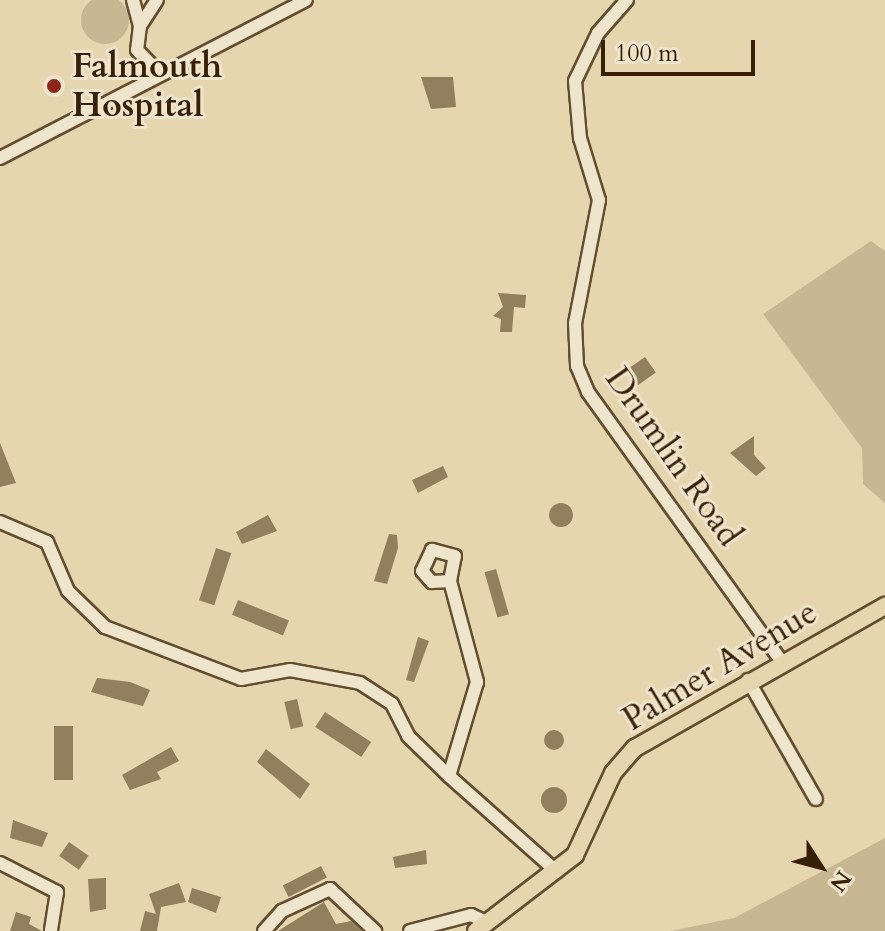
<!DOCTYPE html>
<style>
body{margin:0}
#map{position:relative;width:885px;height:931px;overflow:hidden;background:#e6d6b0;font-family:Cardo,serif}
div>[style]{position:absolute}
[style*='--x']{left:calc(var(--x)*1px);top:calc(var(--y)*1px);width:calc(var(--w)*1px);rotate:calc(var(--a)*1deg)}
.green>*{inset:0;background:#c8b793}
.round{border-radius:50%}
.building>*{inset:0;background:#927f5e;transform-origin:0 0}
.roads{filter:drop-shadow(2px 0 #644e30) drop-shadow(-2px 0 #644e30) drop-shadow(0 2px #644e30) drop-shadow(0 -2px #644e30)}
.minor>*{height:12px;margin:-6px;padding:0 6px;transform-origin:6px;border-radius:6px;background:#efe4cc}
.major>*{height:16px;margin:-8px;padding:0 8px;transform-origin:8px;border-radius:8px;background:#e6d6b0}
.dots>*{width:22px;height:22px;translate:-50% -50%;box-sizing:border-box;border:4px solid #efe4cc;border-radius:50%}
span{translate:-50% -50%;white-space:nowrap;text-align:center;line-height:1.15;-webkit-text-stroke:6px #efe4cc;paint-order:stroke}
.poi-label{font-size:34px;color:#382006;font-weight:700}
.left{translate:0 -50%;text-align:left}
.street-label{font-size:34px;color:#382006}
.north{position:absolute;left:781px;top:827px;width:80px;height:80px;-webkit-text-stroke:6px #efe4cc;paint-order:stroke;rotate:126deg;font-size:22px;font-weight:700;line-height:32px;text-align:center;color:#382006}
.north::after{content:'';display:block;margin:auto;width:28px;height:36px;background:#382006;clip-path:polygon(50% 0,100% 100%,50% 72%,0 100%)}
.scale{position:absolute;left:601px;top:40px;width:154px;height:36px;box-sizing:border-box;border:4px solid #382006;border-top:0;padding-left:10px;font-size:24px;line-height:28px;white-space:nowrap;color:#382006;-webkit-text-stroke:6px #efe4cc;paint-order:stroke}
</style>
<div id="map">
<div class="green">
<div class="round" style="left:81px;top:-4px;width:48px;height:48px"></div>
<div style="clip-path:polygon(871px 241px,885px 251px,885px 503px,863px 484px,862px 448px,763px 314px)"></div>
<div style="clip-path:polygon(885px 838px,885px 931px,671px 931px,734px 918px)"></div>
</div>
<div class="building">
<div style="clip-path:polygon(421px 77px,453px 77px,456px 107px,431px 109px)"></div>
<div style="clip-path:polygon(498px 293px,526px 295px,525px 308px,514px 307px,512px 332px,500px 332px,501px 319px,493px 316px,503px 307px)"></div>
<div style="left:645px;top:357px;width:19px;height:22px;rotate:55deg"></div>
<div style="clip-path:polygon(754px 436px,754px 455px,766px 468px,756px 476px,730px 453px)"></div>
<div style="clip-path:polygon(0 443px,16px 483px,0 487px)"></div>
<div style="clip-path:polygon(443px 466px,448px 477px,418px 493px,412px 480px)"></div>
<div class="round" style="left:549px;top:503px;width:24px;height:24px"></div>
<div style="clip-path:polygon(268px 515px,277px 531px,242px 544px,236px 532px)"></div>
<div style="clip-path:polygon(389px 534px,397px 535px,398px 548px,387px 584px,374px 581px)"></div>
<div style="left:216px;top:548px;width:16px;height:55px;rotate:18deg"></div>
<div style="left:496px;top:569px;width:47px;height:12px;rotate:74deg"></div>
<div style="left:238px;top:600px;width:55px;height:16px;rotate:22deg"></div>
<div style="clip-path:polygon(418px 637px,429px 641px,414px 682px,406px 680px)"></div>
<div style="clip-path:polygon(97px 678px,130px 682px,150px 690px,143px 706px,123px 701px,91px 692px)"></div>
<div style="left:297px;top:699px;width:28px;height:13px;rotate:77deg"></div>
<div style="left:325px;top:712px;width:55px;height:18px;rotate:33deg"></div>
<div style="left:73px;top:726px;width:54px;height:19px;rotate:90deg"></div>
<div class="round" style="left:544px;top:730px;width:20px;height:20px"></div>
<div style="clip-path:polygon(171px 747px,179px 761px,157px 772px,161px 779px,130px 790px,122px 775px)"></div>
<div style="clip-path:polygon(266px 749px,310px 784px,300px 799px,257px 762px)"></div>
<div class="round" style="left:541px;top:787px;width:26px;height:26px"></div>
<div style="clip-path:polygon(13px 820px,48px 833px,42px 847px,10px 838px)"></div>
<div style="left:69px;top:842px;width:24px;height:17px;rotate:35deg"></div>
<div style="clip-path:polygon(426px 850px,427px 864px,395px 868px,393px 857px)"></div>
<div style="left:321px;top:866px;width:13px;height:43px;rotate:63deg"></div>
<div style="clip-path:polygon(106px 878px,106px 909px,90px 912px,88px 879px)"></div>
<div style="clip-path:polygon(179px 883px,186px 902px,161px 907px,157px 931px,140px 931px,145px 911px,156px 914px,149px 894px)"></div>
<div style="clip-path:polygon(192px 888px,221px 897px,216px 913px,188px 902px)"></div>
<div style="clip-path:polygon(324px 902px,336px 924px,351px 921px,362px 931px,278px 931px)"></div>
<div style="clip-path:polygon(16px 912px,31px 917px,29px 924px,42px 931px,10px 931px)"></div>
</div>
<div class="roads">
<div class="minor">
<div style="--x:133;--y:0;--w:27;--a:75"></div>
<div style="--x:140;--y:26;--w:31;--a:-57"></div>
<div style="--x:627;--y:0;--w:44;--a:131.3"></div>
<div style="--x:598;--y:33;--w:53;--a:115.6"></div>
<div style="--x:575;--y:81;--w:57;--a:85"></div>
<div style="--x:580;--y:138;--w:65;--a:73"></div>
<div style="--x:599;--y:200;--w:125;--a:101"></div>
<div style="--x:575;--y:323;--w:43;--a:87.3"></div>
<div style="--x:577;--y:366;--w:28;--a:67"></div>
<div style="--x:588;--y:392;--w:332;--a:54.3"></div>
<div style="--x:140;--y:26;--w:24;--a:97"></div>
<div style="--x:137;--y:50;--w:32;--a:46"></div>
<div style="--x:0;--y:158;--w:344;--a:-27.3"></div>
<div style="--x:0;--y:522;--w:51;--a:23.1"></div>
<div style="--x:47;--y:542;--w:53;--a:66.8"></div>
<div style="--x:68;--y:591;--w:52;--a:44.2"></div>
<div style="--x:105;--y:627;--w:146;--a:20.9"></div>
<div style="--x:241;--y:679;--w:50;--a:-10.4"></div>
<div style="--x:290;--y:670;--w:71;--a:10.5"></div>
<div style="--x:360;--y:683;--w:38;--a:33"></div>
<div style="--x:392;--y:704;--w:36;--a:63"></div>
<div style="--x:408;--y:736;--w:57;--a:44.3"></div>
<div style="--x:450;--y:581;--w:25;--a:-79"></div>
<div style="--x:455;--y:556;--w:24;--a:-165"></div>
<div style="--x:432;--y:550;--w:23;--a:115"></div>
<div style="--x:422;--y:571;--w:15;--a:48"></div>
<div style="--x:432;--y:582;--w:18;--a:-3"></div>
<div style="--x:450;--y:581;--w:105;--a:75"></div>
<div style="--x:477;--y:682;--w:98;--a:106.6"></div>
<div style="--x:449;--y:776;--w:144;--a:41.6"></div>
<div style="--x:748;--y:680;--w:137;--a:60.3"></div>
<div style="--x:0;--y:863;--w:64;--a:27"></div>
<div style="--x:57;--y:892;--w:39;--a:99"></div>
<div style="--x:264;--y:931;--w:27;--a:-48"></div>
<div style="--x:282;--y:911;--w:53;--a:-24.6"></div>
<div style="--x:330;--y:889;--w:62;--a:43"></div>
<div style="--x:410;--y:931;--w:63;--a:-14.7"></div>
<div style="--x:471;--y:915;--w:19;--a:25"></div>
</div>
<div class="major">
<div style="--x:476;--y:931;--w:125;--a:-37.5"></div>
<div style="--x:575;--y:855;--w:90;--a:-65.1"></div>
<div style="--x:613;--y:773;--w:33;--a:-49"></div>
<div style="--x:635;--y:748;--w:288;--a:-29.6"></div>
</div>
</div>
<div class="dots">
<div style="left:54px;top:86px;background:#8f2418"></div>
</div>
<div class="poi-label">
<span class="left" style="left:72px;top:86px">Falmouth<br>Hospital</span>
</div>
<div class="street-label">
<span style="left:673px;top:457px;rotate:55deg">Drumlin Road</span>
<span style="left:720px;top:666px;rotate:-31deg">Palmer Avenue</span>
</div>
<div class="north">N</div>
<div class="scale">100 m</div>
</div>
